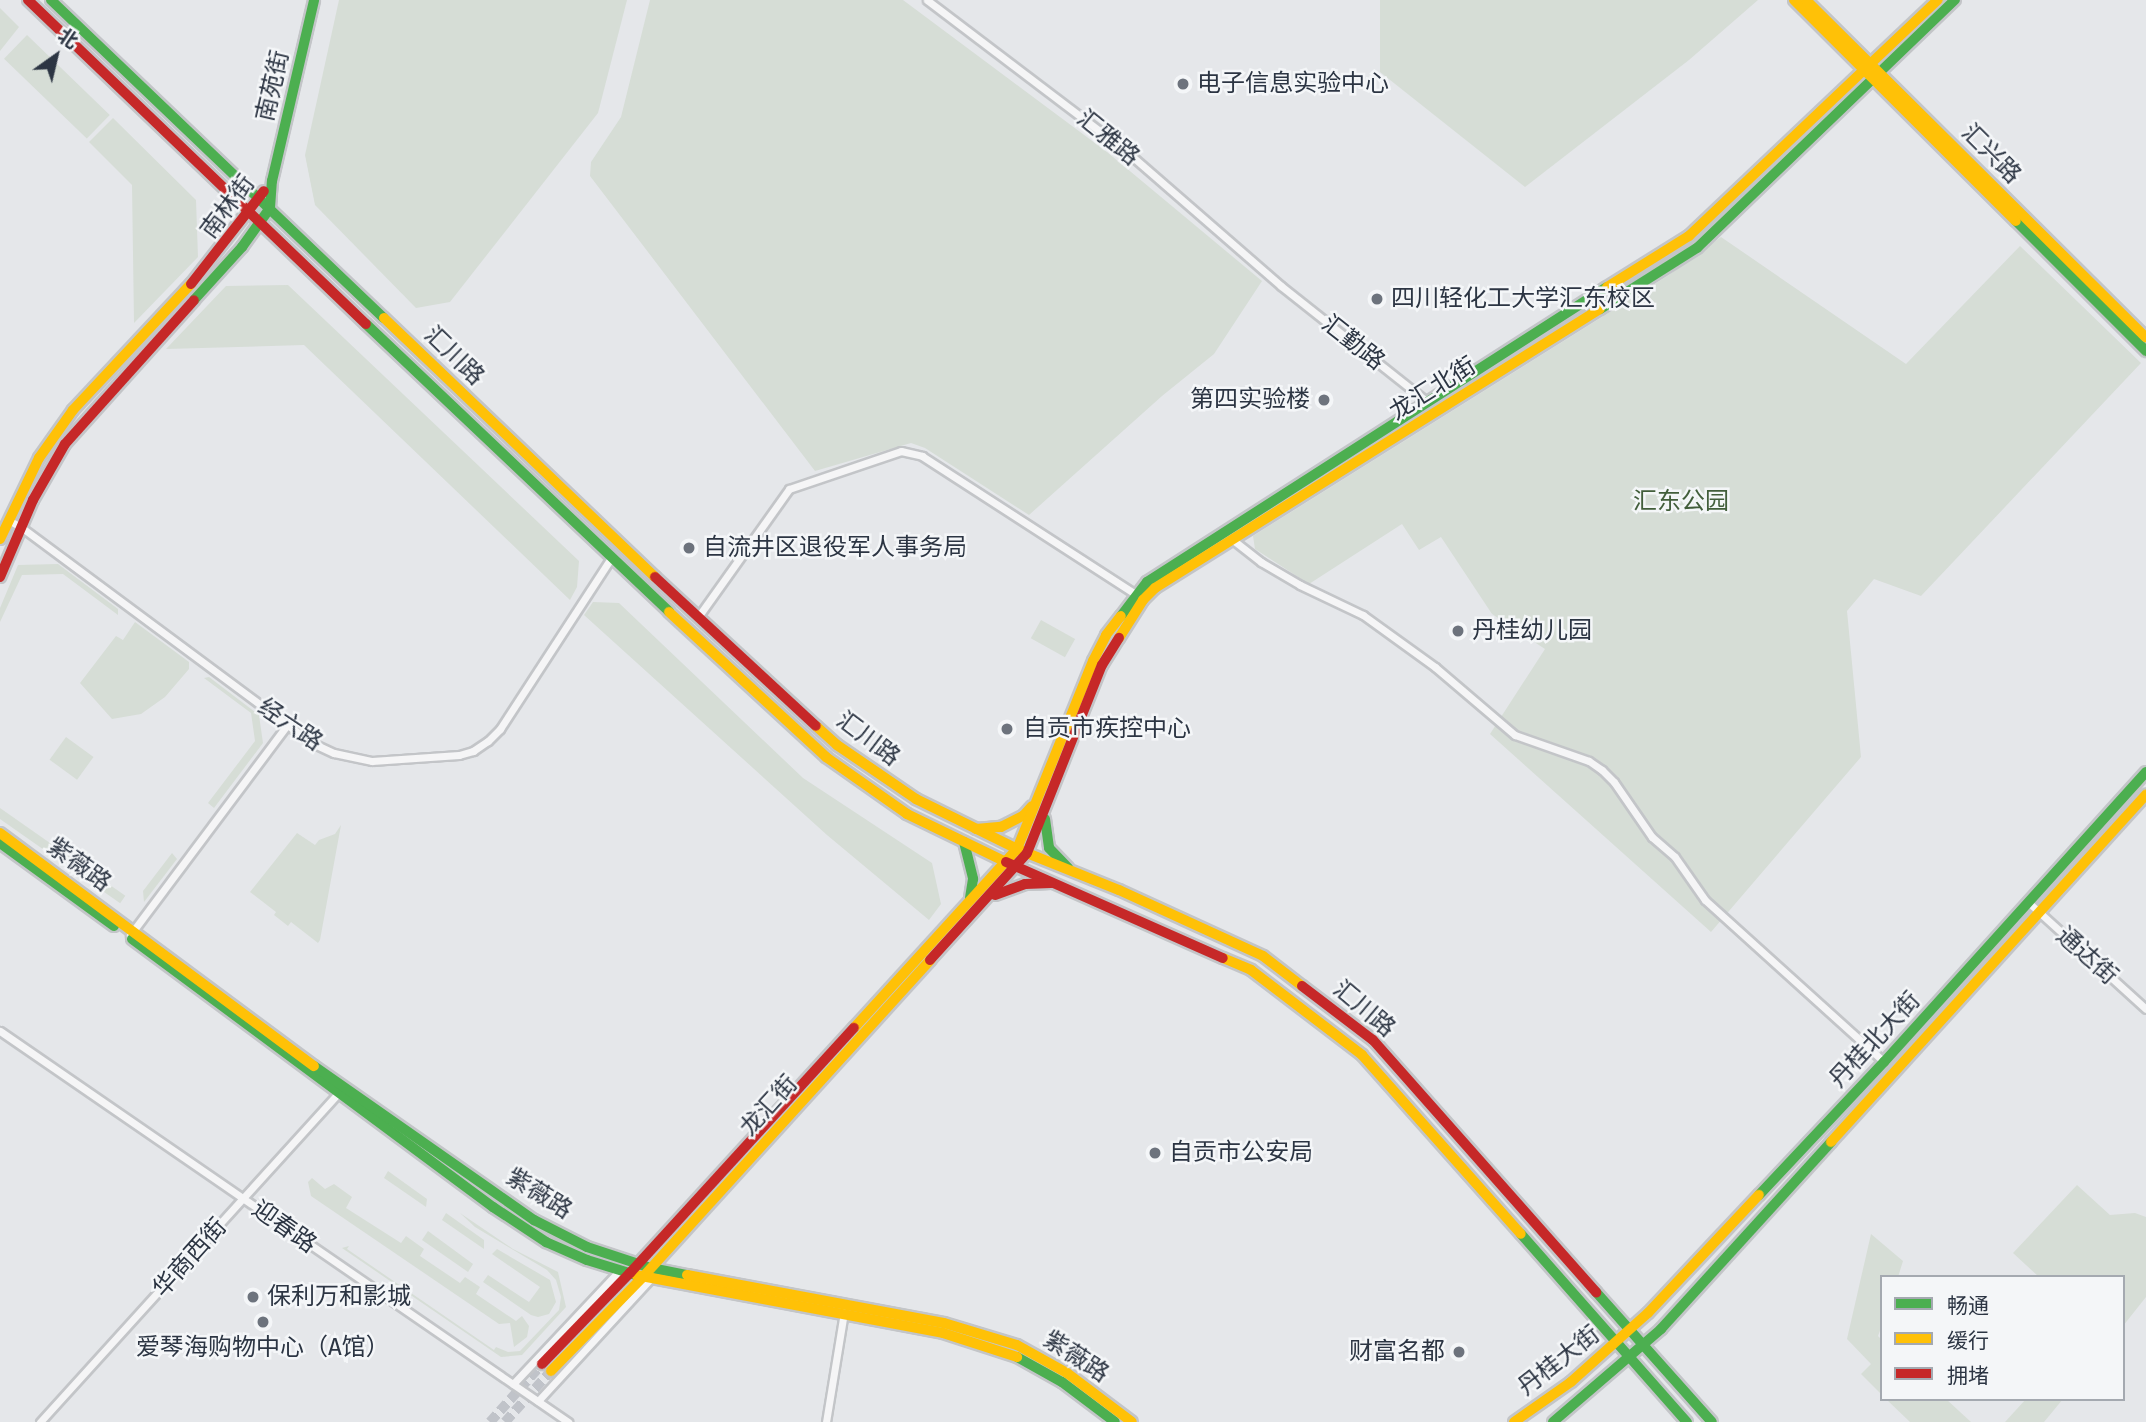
<!DOCTYPE html>
<meta charset="utf-8">
<style>
body{margin:0}
#map{position:relative;width:2146px;height:1422px;overflow:hidden;background:#e5e7ea;font-family:"Fira Sans","Noto Sans SC",sans-serif}
div>[style]{position:absolute}
[style*='--x']{left:calc(var(--x)*1px);top:calc(var(--y)*1px);width:calc(var(--w)*1px);rotate:calc(var(--a)*1deg)}
.green>*{inset:0;background:#d6ddd6;transform-origin:0 0}
.secondary-tunnel>*{height:10px;margin-top:-5px;transform-origin:0;background:repeating-linear-gradient(90deg,#c0c3c9 0 10px,transparent 0 15px)}
.roads{filter:drop-shadow(2px 0 #c3c5c8) drop-shadow(-2px 0 #c3c5c8) drop-shadow(0 2px #c3c5c8) drop-shadow(0 -2px #c3c5c8)}
.street>*{height:7px;margin:-3.5px;padding:0 3.5px;transform-origin:3.5px;border-radius:3.5px;background:#f5f5f6}
.fast>*{height:10px;margin:-5px;padding:0 5px;transform-origin:5px;border-radius:5px;background:#4caf50}
.slow>*{height:10px;margin:-5px;padding:0 5px;transform-origin:5px;border-radius:5px;background:#ffc107}
.jam>*{height:10px;margin:-5px;padding:0 5px;transform-origin:5px;border-radius:5px;background:#c62828}
.dots>*{width:19px;height:19px;translate:-50% -50%;box-sizing:border-box;border:4px solid #f4f6f8;border-radius:50%}
span{translate:-50% -50%;white-space:nowrap;text-align:center;line-height:1.15;-webkit-text-stroke:5px #f4f6f8;paint-order:stroke}
.poi-label{font-size:24px;color:#2c3543}
.left{translate:0 -50%;text-align:left}
.right{translate:-100% -50%;text-align:right}
.street-label{font-size:24px;color:#2c3543}
.park-label{font-size:24px;color:#425e3b}
.legend{position:absolute;left:1880px;top:1275px;width:245px;height:126px;box-sizing:border-box;background:#f4f6f8;border:2px solid #a4a9b0;margin:0;padding:9px 12px;list-style:none;font-size:21px;color:#2c3543}
.legend li{display:flex;align-items:center;gap:14px;height:35px}
.legend b{width:35px;border:2px solid #a4a9b0}
.north{position:absolute;left:21px;top:21px;width:70px;height:70px;-webkit-text-stroke:5px #f4f6f8;paint-order:stroke;rotate:34deg;font-size:19px;font-weight:700;line-height:28px;text-align:center;color:#2c3543}
.north::after{content:'';display:block;margin:auto;width:24px;height:32px;background:#2c3543;clip-path:polygon(50% 0,100% 100%,50% 72%,0 100%)}
</style>
<div id="map">
<div class="green">
<div style="clip-path:polygon(339px 0,627px 0,598px 113px,450px 302px,416px 308px,315px 205px,305px 155px)"></div>
<div style="clip-path:polygon(650px 0,903px 0,1107px 152px,1262px 281px,1214px 354px,1162px 396px,1029px 515px,925px 448px,911px 443px,815px 471px,590px 176px,591px 162px,621px 117px)"></div>
<div style="clip-path:polygon(1380px 0,1758px 0,1689px 60px,1525px 187px,1380px 72px)"></div>
<div style="clip-path:polygon(0 8px,19px 27px,0 51px)"></div>
<div style="left:27px;top:35px;width:115px;height:33px;rotate:44deg"></div>
<div style="clip-path:polygon(113px 118px,196px 200px,198px 257px,134px 323px,132px 185px,89px 142px)"></div>
<div style="clip-path:polygon(1721px 237px,1906px 364px,2020px 246px,2141px 363px,1921px 596px,1874px 579px,1847px 611px,1861px 757px,1711px 932px,1490px 734px,1545px 649px,1492px 614px,1441px 537px,1419px 550px,1402px 524px,1309px 584px,1255px 549px,1253px 536px,1669px 275px)"></div>
<div style="clip-path:polygon(288px 285px,579px 561px,577px 587px,570px 600px,304px 345px,166px 349px,226px 286px)"></div>
<div style="clip-path:polygon(58px 564px,118px 609px,118px 615px,63px 574px,22px 575px,0 622px,0 608px,18px 565px)"></div>
<div style="clip-path:polygon(593px 602px,619px 603px,803px 778px,932px 863px,941px 904px,929px 920px,827px 835px,584px 615px)"></div>
<div style="left:1041px;top:620px;width:39px;height:21px;rotate:29deg"></div>
<div style="clip-path:polygon(135px 622px,189px 662px,189px 669px,165px 697px,141px 714px,112px 719px,80px 683px,116px 636px,123px 640px)"></div>
<div style="clip-path:polygon(209px 677px,259px 715px,263px 743px,214px 808px,208px 803px,255px 741px,251px 713px,204px 678px)"></div>
<div style="left:66px;top:737px;width:34px;height:28px;rotate:36deg"></div>
<div style="left:0;top:808px;width:153px;height:9px;rotate:35deg"></div>
<div style="clip-path:polygon(341px 825px,320px 940px,318px 943px,291px 922px,288px 926px,274px 915px,276px 912px,250px 892px,297px 833px,315px 845px,319px 840px,335px 834px)"></div>
<div style="clip-path:polygon(172px 853px,177px 859px,144px 902px,143px 891px)"></div>
<div style="clip-path:polygon(388px 1171px,427px 1199px,426px 1207px,384px 1178px)"></div>
<div style="clip-path:polygon(312px 1178px,325px 1189px,334px 1184px,352px 1197px,346px 1208px,401px 1243px,406px 1236px,424px 1249px,420px 1256px,460px 1283px,465px 1277px,480px 1287px,476px 1294px,516px 1321px,522px 1316px,529px 1326px,527px 1337px,514px 1347px,510px 1323px,499px 1324px,311px 1196px,308px 1182px)"></div>
<div style="clip-path:polygon(2077px 1185px,2110px 1215px,2135px 1213px,2146px 1217px,2146px 1297px,2123px 1326px,2123px 1277px,2039px 1277px,2013px 1253px)"></div>
<div style="clip-path:polygon(446px 1213px,484px 1240px,484px 1249px,442px 1220px)"></div>
<div style="clip-path:polygon(460px 1213px,513px 1249px,558px 1272px,566px 1307px,522px 1355px,501px 1357px,342px 1248px,349px 1246px,347px 1249px,494px 1350px,496px 1347px,508px 1352px,520px 1351px,559px 1310px,561px 1297px,556px 1280px,547px 1270px,475px 1227px)"></div>
<div style="clip-path:polygon(428px 1231px,473px 1264px,468px 1272px,422px 1240px)"></div>
<div style="clip-path:polygon(1871px 1234px,1903px 1261px,1898px 1277px,1882px 1277px,1882px 1325px,1878px 1336px,1882px 1340px,1882px 1395px,1861px 1374px,1871px 1364px,1847px 1339px)"></div>
<div style="clip-path:polygon(497px 1249px,550px 1280px,556px 1302px,549px 1314px,538px 1317px,531px 1315px,483px 1282px,488px 1275px,529px 1302px,540px 1287px,492px 1254px)"></div>
<div style="clip-path:polygon(1886px 1399px,1946px 1399px,1971px 1422px,1910px 1422px)"></div>
<div style="clip-path:polygon(2026px 1399px,2063px 1399px,2044px 1422px,2005px 1422px)"></div>
</div>
<div class="secondary-tunnel">
<div style="--x:490;--y:1422;--w:78;--a:-48.1"></div>
<div style="--x:505;--y:1422;--w:69;--a:-48"></div>
</div>
<div class="roads">
<div class="street">
<div style="--x:927;--y:0;--w:251;--a:37.2"></div>
<div style="--x:1127;--y:152;--w:204;--a:41"></div>
<div style="--x:1281;--y:286;--w:185;--a:38.4"></div>
<div style="--x:8;--y:520;--w:15;--a:28"></div>
<div style="--x:21;--y:527;--w:360;--a:36.6"></div>
<div style="--x:310;--y:742;--w:26;--a:25"></div>
<div style="--x:334;--y:753;--w:39;--a:12"></div>
<div style="--x:372;--y:761;--w:87;--a:-3.9"></div>
<div style="--x:459;--y:755;--w:15;--a:-16"></div>
<div style="--x:473;--y:751;--w:18;--a:-34"></div>
<div style="--x:488;--y:741;--w:17;--a:-45"></div>
<div style="--x:500;--y:729;--w:204;--a:-57"></div>
<div style="--x:1233;--y:540;--w:36;--a:38"></div>
<div style="--x:1261;--y:562;--w:45;--a:30.5"></div>
<div style="--x:1300;--y:585;--w:70;--a:25.5"></div>
<div style="--x:1363;--y:615;--w:89;--a:35.8"></div>
<div style="--x:1435;--y:667;--w:105;--a:40.4"></div>
<div style="--x:1515;--y:735;--w:78;--a:19.4"></div>
<div style="--x:1589;--y:761;--w:16;--a:35"></div>
<div style="--x:1602;--y:770;--w:17;--a:45"></div>
<div style="--x:1614;--y:782;--w:67;--a:55.4"></div>
<div style="--x:1652;--y:837;--w:30;--a:41"></div>
<div style="--x:1675;--y:857;--w:52;--a:55.1"></div>
<div style="--x:1705;--y:900;--w:241;--a:42.1"></div>
<div style="--x:698;--y:617;--w:157;--a:-54.6"></div>
<div style="--x:789;--y:489;--w:118;--a:-18.7"></div>
<div style="--x:901;--y:451;--w:22;--a:13"></div>
<div style="--x:922;--y:456;--w:254;--a:32.9"></div>
<div style="--x:2028;--y:902;--w:159;--a:42.2"></div>
<div style="--x:130;--y:935;--w:262;--a:-53.2"></div>
<div style="--x:0;--y:1031;--w:690;--a:34.54"></div>
<div style="--x:513;--y:1384;--w:155;--a:-46.8"></div>
<div style="--x:538;--y:1401;--w:166;--a:-47.4"></div>
<div style="--x:40;--y:1422;--w:444;--a:-47.8"></div>
<div style="--x:826;--y:1422;--w:111;--a:-80.7"></div>
</div>
<div class="fast">
<div style="--x:51;--y:0;--w:460;--a:43.7"></div>
<div style="--x:2016;--y:221;--w:184;--a:45"></div>
<div style="--x:194;--y:300;--w:72;--a:-47.8"></div>
<div style="--x:242;--y:247;--w:48;--a:-54.3"></div>
<div style="--x:270;--y:208;--w:27;--a:-86"></div>
<div style="--x:272;--y:181;--w:186;--a:-76.9"></div>
<div style="--x:1600;--y:309;--w:115;--a:-32.2"></div>
<div style="--x:1697;--y:248;--w:358;--a:-43.9"></div>
<div style="--x:366;--y:324;--w:418;--a:43.5"></div>
<div style="--x:1121;--y:616;--w:43;--a:-52.6"></div>
<div style="--x:1147;--y:582;--w:546;--a:-32.67"></div>
<div style="--x:1045;--y:819;--w:29;--a:82"></div>
<div style="--x:1049;--y:848;--w:28;--a:46"></div>
<div style="--x:964;--y:842;--w:38;--a:76"></div>
<div style="--x:973;--y:879;--w:19;--a:99"></div>
<div style="--x:0;--y:843;--w:141;--a:36.1"></div>
<div style="--x:132;--y:939;--w:450;--a:36.6"></div>
<div style="--x:493;--y:1207;--w:64;--a:33.4"></div>
<div style="--x:546;--y:1242;--w:45;--a:23.7"></div>
<div style="--x:587;--y:1260;--w:51;--a:17"></div>
<div style="--x:314;--y:1066;--w:269;--a:35"></div>
<div style="--x:534;--y:1220;--w:59;--a:27"></div>
<div style="--x:587;--y:1247;--w:67;--a:18.2"></div>
<div style="--x:651;--y:1268;--w:37;--a:11"></div>
<div style="--x:1759;--y:1195;--w:183;--a:-46.8"></div>
<div style="--x:1884;--y:1062;--w:391;--a:-47.9"></div>
<div style="--x:1521;--y:1234;--w:251;--a:48.6"></div>
<div style="--x:1596;--y:1292;--w:174;--a:48.3"></div>
<div style="--x:1017;--y:1357;--w:51;--a:29.1"></div>
<div style="--x:1062;--y:1382;--w:66;--a:37"></div>
<div style="--x:1553;--y:1422;--w:143;--a:-40.7"></div>
<div style="--x:1661;--y:1329;--w:253;--a:-47.7"></div>
</div>
<div class="slow">
<div style="--x:1794;--y:0;--w:313;--a:44.9"></div>
<div style="--x:1806;--y:0;--w:479;--a:44.8"></div>
<div style="--x:1607;--y:287;--w:97;--a:-31.9"></div>
<div style="--x:1689;--y:236;--w:343;--a:-43.5"></div>
<div style="--x:384;--y:318;--w:375;--a:43.7"></div>
<div style="--x:0;--y:539;--w:90;--a:-64.3"></div>
<div style="--x:39;--y:458;--w:59;--a:-54.7"></div>
<div style="--x:73;--y:410;--w:173;--a:-46.9"></div>
<div style="--x:669;--y:612;--w:214;--a:42.7"></div>
<div style="--x:826;--y:757;--w:99;--a:35.1"></div>
<div style="--x:907;--y:814;--w:110;--a:25.9"></div>
<div style="--x:1119;--y:638;--w:45;--a:-57.7"></div>
<div style="--x:1143;--y:600;--w:17;--a:-45"></div>
<div style="--x:1155;--y:588;--w:525;--a:-32.09"></div>
<div style="--x:816;--y:726;--w:28;--a:42"></div>
<div style="--x:837;--y:745;--w:96;--a:34.4"></div>
<div style="--x:916;--y:799;--w:113;--a:26.3"></div>
<div style="--x:1017;--y:849;--w:110;--a:21.9"></div>
<div style="--x:1119;--y:890;--w:158;--a:24.6"></div>
<div style="--x:1263;--y:956;--w:49;--a:37.6"></div>
<div style="--x:976;--y:829;--w:25;--a:-5"></div>
<div style="--x:1001;--y:827;--w:25;--a:-27"></div>
<div style="--x:1023;--y:816;--w:13;--a:-48"></div>
<div style="--x:0;--y:833;--w:391;--a:36.6"></div>
<div style="--x:1223;--y:958;--w:30;--a:23"></div>
<div style="--x:1251;--y:970;--w:140;--a:37.4"></div>
<div style="--x:1362;--y:1055;--w:239;--a:48.4"></div>
<div style="--x:854;--y:1028;--w:242;--a:-47.7"></div>
<div style="--x:1017;--y:849;--w:203;--a:-68"></div>
<div style="--x:1093;--y:661;--w:29;--a:-63"></div>
<div style="--x:1106;--y:635;--w:24;--a:-52"></div>
<div style="--x:1831;--y:1142;--w:469;--a:-47.8"></div>
<div style="--x:636;--y:1275;--w:312;--a:10.7"></div>
<div style="--x:943;--y:1333;--w:78;--a:18"></div>
<div style="--x:687;--y:1275;--w:261;--a:10.6"></div>
<div style="--x:944;--y:1323;--w:76;--a:16.8"></div>
<div style="--x:1017;--y:1345;--w:57;--a:29.2"></div>
<div style="--x:1067;--y:1373;--w:81;--a:37"></div>
<div style="--x:551;--y:1371;--w:132;--a:-45.6"></div>
<div style="--x:643;--y:1277;--w:428;--a:-47.8"></div>
<div style="--x:1514;--y:1422;--w:70;--a:-35.1"></div>
<div style="--x:1571;--y:1382;--w:103;--a:-41.9"></div>
<div style="--x:1648;--y:1313;--w:162;--a:-46.8"></div>
</div>
<div class="jam">
<div style="--x:28;--y:0;--w:468;--a:43.8"></div>
<div style="--x:191;--y:284;--w:118;--a:-51.9"></div>
<div style="--x:0;--y:577;--w:84;--a:-66.8"></div>
<div style="--x:33;--y:500;--w:64;--a:-60.3"></div>
<div style="--x:65;--y:444;--w:193;--a:-48.1"></div>
<div style="--x:655;--y:577;--w:219;--a:42.8"></div>
<div style="--x:1006;--y:862;--w:237;--a:23.9"></div>
<div style="--x:995;--y:895;--w:32;--a:-20"></div>
<div style="--x:1025;--y:884;--w:26;--a:-2"></div>
<div style="--x:930;--y:960;--w:144;--a:-47.8"></div>
<div style="--x:1027;--y:853;--w:202;--a:-68.3"></div>
<div style="--x:1102;--y:665;--w:32;--a:-58"></div>
<div style="--x:1302;--y:986;--w:89;--a:37.3"></div>
<div style="--x:1373;--y:1040;--w:337;--a:48.5"></div>
<div style="--x:542;--y:1364;--w:127;--a:-46"></div>
<div style="--x:630;--y:1273;--w:332;--a:-47.6"></div>
</div>
</div>
<div class="dots">
<div style="left:1183px;top:84px;background:#6d737d"></div>
<div style="left:1377px;top:299px;background:#6d737d"></div>
<div style="left:1324px;top:400px;background:#6d737d"></div>
<div style="left:689px;top:548px;background:#6d737d"></div>
<div style="left:1458px;top:631px;background:#6d737d"></div>
<div style="left:1007px;top:729px;background:#6d737d"></div>
<div style="left:1155px;top:1153px;background:#6d737d"></div>
<div style="left:253px;top:1297px;background:#6d737d"></div>
<div style="left:263px;top:1322px;background:#6d737d"></div>
<div style="left:1459px;top:1352px;background:#6d737d"></div>
</div>
<div class="poi-label">
<span class="left" style="left:1197px;top:84px">电子信息实验中心</span>
<span class="left" style="left:1391px;top:299px">四川轻化工大学汇东校区</span>
<span class="right" style="left:1310px;top:400px">第四实验楼</span>
<span class="left" style="left:703px;top:548px">自流井区退役军人事务局</span>
<span class="left" style="left:1472px;top:631px">丹桂幼儿园</span>
<span class="left" style="left:1023px;top:729px">自贡市疾控中心</span>
<span class="left" style="left:1169px;top:1153px">自贡市公安局</span>
<span class="left" style="left:267px;top:1297px">保利万和影城</span>
<span style="left:263px;top:1348px">爱琴海购物中心（A馆）</span>
<span class="right" style="left:1445px;top:1352px">财富名都</span>
</div>
<div class="street-label">
<span style="left:273px;top:86px;rotate:-77deg">南苑街</span>
<span style="left:1108px;top:138px;rotate:39deg">汇雅路</span>
<span style="left:1991px;top:154px;rotate:45deg">汇兴路</span>
<span style="left:228px;top:207px;rotate:-53deg">南林街</span>
<span style="left:1353px;top:343px;rotate:38deg">汇勤路</span>
<span style="left:454px;top:356px;rotate:44deg">汇川路</span>
<span style="left:1433px;top:389px;rotate:-32deg">龙汇北街</span>
<span style="left:290px;top:725px;rotate:34deg">经六路</span>
<span style="left:868px;top:739px;rotate:37deg">汇川路</span>
<span style="left:79px;top:865px;rotate:36deg">紫薇路</span>
<span style="left:2087px;top:956px;rotate:42deg">通达街</span>
<span style="left:1364px;top:1009px;rotate:40deg">汇川路</span>
<span style="left:1875px;top:1040px;rotate:-47deg">丹桂北大街</span>
<span style="left:769px;top:1106px;rotate:-48deg">龙汇街</span>
<span style="left:539px;top:1194px;rotate:32deg">紫薇路</span>
<span style="left:284px;top:1227px;rotate:35deg">迎春路</span>
<span style="left:190px;top:1258px;rotate:-48deg">华商西街</span>
<span style="left:1076px;top:1357px;rotate:33deg">紫薇路</span>
<span style="left:1559px;top:1361px;rotate:-38deg">丹桂大街</span>
</div>
<div class="park-label">
<span style="left:1681px;top:502px">汇东公园</span>
</div>
<ul class="legend">
<li><b style="height:9px;background:#4caf50"></b>畅通</li>
<li><b style="height:9px;background:#ffc107"></b>缓行</li>
<li><b style="height:9px;background:#c62828"></b>拥堵</li>
</ul>
<div class="north">北</div>
</div>
